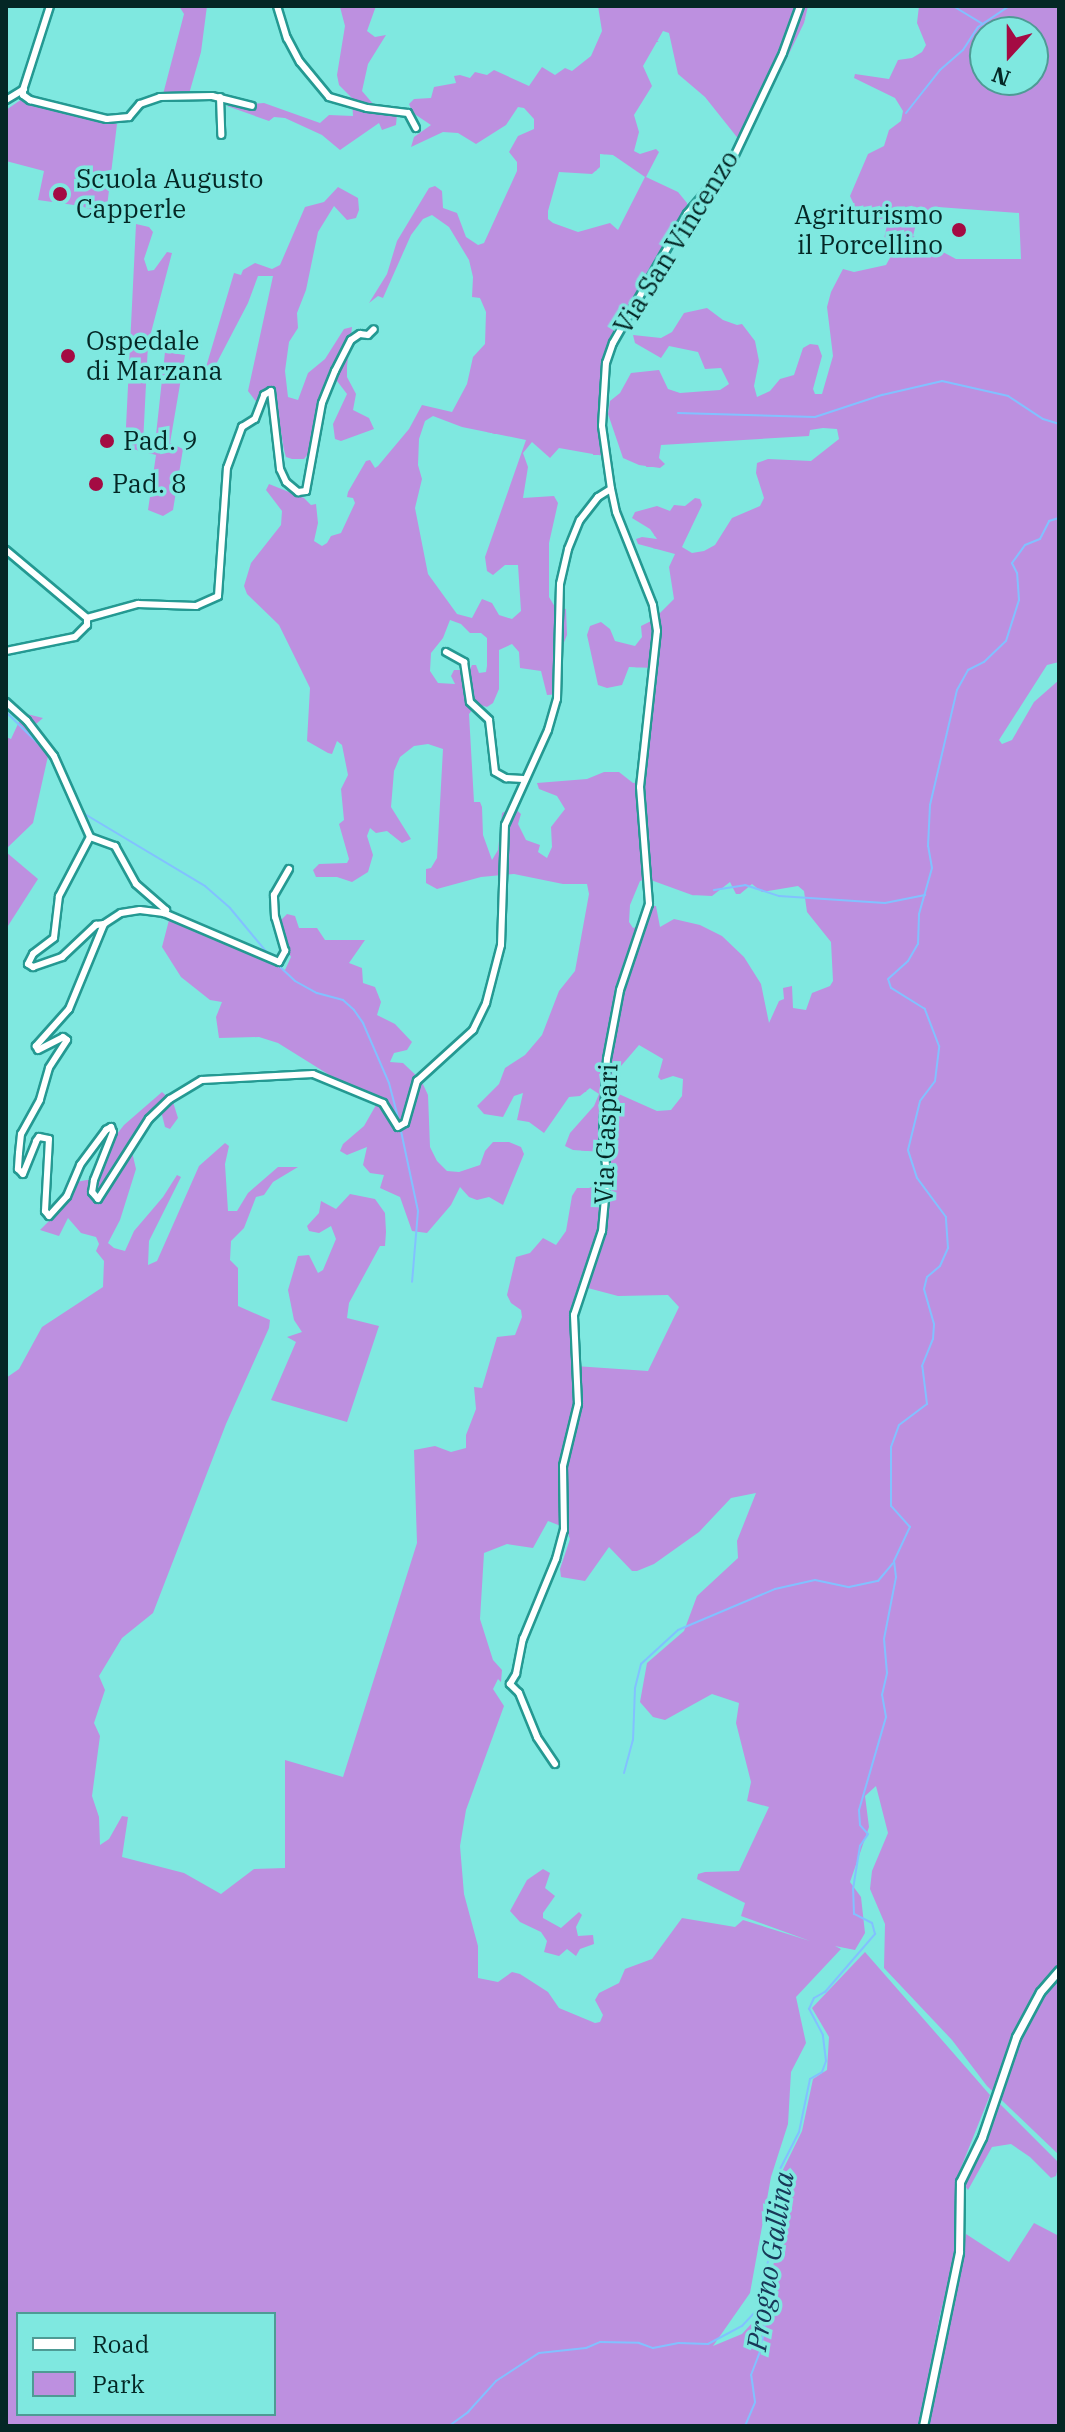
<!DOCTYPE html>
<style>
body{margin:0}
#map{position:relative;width:1065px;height:2432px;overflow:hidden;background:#7fe8e0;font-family:"IBM Plex Serif",serif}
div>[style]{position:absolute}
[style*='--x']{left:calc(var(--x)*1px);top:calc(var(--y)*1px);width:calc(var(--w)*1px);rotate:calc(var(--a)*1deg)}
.green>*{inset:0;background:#bd90e0}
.stream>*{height:2px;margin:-1px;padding:0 1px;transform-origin:1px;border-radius:1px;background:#82c1ff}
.roads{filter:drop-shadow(2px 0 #249992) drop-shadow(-2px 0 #249992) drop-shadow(0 2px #249992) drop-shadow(0 -2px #249992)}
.minor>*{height:6px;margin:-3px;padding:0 3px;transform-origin:3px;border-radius:3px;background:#fff}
.tertiary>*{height:7px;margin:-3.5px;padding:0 3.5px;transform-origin:3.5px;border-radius:3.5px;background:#fff}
.dots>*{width:22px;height:22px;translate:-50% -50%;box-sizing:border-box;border:4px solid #7fe8e0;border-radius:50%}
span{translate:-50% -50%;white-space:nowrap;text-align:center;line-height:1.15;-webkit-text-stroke:7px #7fe8e0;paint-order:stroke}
.poi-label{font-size:26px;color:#042725}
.left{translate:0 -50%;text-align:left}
.right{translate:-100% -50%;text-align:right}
.street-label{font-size:26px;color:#042725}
.water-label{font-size:28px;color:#173857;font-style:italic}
.frame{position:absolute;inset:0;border:8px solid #042725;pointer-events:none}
.legend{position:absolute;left:16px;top:2312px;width:260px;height:104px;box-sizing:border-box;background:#7fe8e0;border:2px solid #4e9b95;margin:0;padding:10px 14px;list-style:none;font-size:24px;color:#042725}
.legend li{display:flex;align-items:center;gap:16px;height:40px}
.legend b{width:40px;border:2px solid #4e9b95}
.north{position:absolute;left:969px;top:16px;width:80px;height:80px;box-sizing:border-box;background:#7fe8e0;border:2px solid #4e9b95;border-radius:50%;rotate:201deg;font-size:22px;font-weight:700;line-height:32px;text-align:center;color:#042725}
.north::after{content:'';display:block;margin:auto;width:28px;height:36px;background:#a40b43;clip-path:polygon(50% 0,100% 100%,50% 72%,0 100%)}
</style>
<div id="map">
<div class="green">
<div style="clip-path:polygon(179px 6px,207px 6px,201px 52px,187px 101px,161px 102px,184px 14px)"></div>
<div style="clip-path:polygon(376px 6px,367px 31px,375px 37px,386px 35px,368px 64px,362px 91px,374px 105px,397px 114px,396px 125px,382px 130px,379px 123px,340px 150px,322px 135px,285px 118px,274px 117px,269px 121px,227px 106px,264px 103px,320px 123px,329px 115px,353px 116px,352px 98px,339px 85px,337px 75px,345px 26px,340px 7px)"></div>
<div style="clip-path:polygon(evenodd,598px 6px,808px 6px,804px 23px,744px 146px,705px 97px,678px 74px,669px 33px,663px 31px,643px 66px,652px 86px,634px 115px,639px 132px,634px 151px,640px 154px,656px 149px,659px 152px,646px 177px,678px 192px,687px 203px,688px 210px,669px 252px,606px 359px,604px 456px,559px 448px,550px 458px,532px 442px,523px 453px,528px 467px,523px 498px,554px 496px,558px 503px,549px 543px,549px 597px,555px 607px,566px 609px,567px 635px,559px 655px,562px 671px,560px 694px,547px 695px,541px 671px,520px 668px,519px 652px,512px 644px,499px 650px,499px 689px,493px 703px,487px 707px,477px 704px,469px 714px,474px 802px,480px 802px,482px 807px,483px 835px,492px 860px,498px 850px,502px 813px,513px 807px,521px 814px,518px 824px,526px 840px,540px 845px,538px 852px,547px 858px,552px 847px,551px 827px,565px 809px,557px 796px,539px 789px,537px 783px,587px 779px,604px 772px,619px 772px,633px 783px,642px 782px,654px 668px,629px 667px,622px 685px,607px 688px,598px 685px,587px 635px,590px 626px,601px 622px,610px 629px,615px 641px,635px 646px,642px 637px,641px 626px,653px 620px,674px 599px,669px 567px,675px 554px,638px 544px,636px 539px,642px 537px,657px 539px,650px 529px,632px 518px,635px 512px,657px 506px,670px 511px,674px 505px,685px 506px,695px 498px,700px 499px,702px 505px,682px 547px,692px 553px,704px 551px,715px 545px,732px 518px,760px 506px,764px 498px,756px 473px,757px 463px,768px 459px,811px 461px,839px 439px,837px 429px,823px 428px,810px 430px,809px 436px,661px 445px,659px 458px,665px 464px,660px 468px,639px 465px,623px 458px,608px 414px,610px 401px,620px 393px,631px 373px,659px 370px,668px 389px,680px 393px,720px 390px,729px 384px,721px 368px,705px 369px,698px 352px,669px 346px,661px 358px,635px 343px,633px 335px,661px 338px,672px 332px,684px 313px,707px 308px,723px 320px,737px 325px,742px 324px,755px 341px,759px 361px,754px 386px,757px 397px,770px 391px,780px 379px,794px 375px,803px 348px,810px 344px,818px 345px,822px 356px,813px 389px,815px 394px,822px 394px,833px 356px,827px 307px,831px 292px,843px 269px,854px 272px,886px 265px,891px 256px,883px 243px,888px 221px,868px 223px,858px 213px,850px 196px,868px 154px,884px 146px,889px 130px,901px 121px,903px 111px,895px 98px,854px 78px,855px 74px,889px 79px,898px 60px,912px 58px,922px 52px,926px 45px,917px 23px,919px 6px,1059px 6px,1059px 662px,1047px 665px,999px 740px,1002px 744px,1012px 740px,1034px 702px,1059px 680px,1059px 2155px,987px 2086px,952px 2040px,884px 1968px,885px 1924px,870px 1889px,872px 1871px,888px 1833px,876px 1786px,865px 1796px,869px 1827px,850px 1882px,861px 1897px,865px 1933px,855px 1950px,835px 1946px,841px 1949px,796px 1997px,806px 2043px,791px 2072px,788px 2124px,771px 2177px,750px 2293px,713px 2346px,742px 2334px,770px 2303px,770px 2275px,780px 2244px,778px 2221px,784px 2197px,780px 2176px,802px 2131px,813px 2079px,827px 2070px,829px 2037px,812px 2008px,865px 1952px,990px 2095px,958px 2175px,957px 2248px,940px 2315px,919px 2426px,6px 2426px,6px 1378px,19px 1369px,42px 1327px,103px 1287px,104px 1261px,96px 1251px,99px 1244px,96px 1237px,81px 1233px,68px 1218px,59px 1236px,40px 1230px,57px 1213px,66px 1184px,92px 1179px,110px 1143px,124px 1125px,162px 1092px,173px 1102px,178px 1118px,170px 1129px,165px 1127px,161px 1111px,154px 1110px,149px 1117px,132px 1152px,136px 1169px,120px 1220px,108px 1243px,114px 1248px,125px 1251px,134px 1231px,163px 1197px,177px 1175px,181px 1177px,149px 1241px,148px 1265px,157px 1261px,199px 1166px,225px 1143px,229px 1146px,225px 1164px,228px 1211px,237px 1211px,248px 1193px,278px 1167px,298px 1167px,273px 1182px,264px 1195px,256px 1197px,244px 1228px,231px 1241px,230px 1260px,238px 1268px,238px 1306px,270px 1320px,269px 1328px,226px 1424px,153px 1613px,122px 1638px,99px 1676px,105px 1690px,94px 1723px,100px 1736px,92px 1796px,99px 1817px,100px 1845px,109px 1839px,122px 1816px,128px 1817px,122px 1857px,184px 1873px,221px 1894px,254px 1869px,285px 1868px,285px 1760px,343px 1777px,417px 1543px,414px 1450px,435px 1446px,451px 1452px,466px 1448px,466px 1435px,476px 1409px,474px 1387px,482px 1388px,497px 1337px,515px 1335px,522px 1317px,521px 1310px,511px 1303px,507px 1295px,516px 1257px,530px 1253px,543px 1238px,556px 1245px,566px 1231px,572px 1196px,577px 1188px,589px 1188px,607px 1181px,603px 1152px,573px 1150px,565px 1146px,570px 1133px,594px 1106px,599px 1094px,590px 1088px,580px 1096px,569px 1097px,544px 1133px,529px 1122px,517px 1120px,523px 1093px,514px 1096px,503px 1117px,484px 1114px,477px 1106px,499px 1084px,505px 1068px,525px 1055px,542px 1035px,559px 991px,575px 971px,589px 894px,587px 884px,563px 884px,514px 874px,481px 877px,437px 889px,426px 883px,426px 869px,431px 868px,437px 858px,443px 749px,428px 744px,414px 746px,400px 757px,394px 771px,391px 807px,411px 839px,402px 843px,387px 831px,376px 833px,370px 828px,367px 836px,373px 855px,368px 872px,352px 882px,337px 877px,316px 877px,313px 870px,319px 864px,347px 863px,349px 859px,339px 824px,344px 820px,341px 789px,348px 775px,342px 745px,337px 741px,332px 754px,328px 753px,307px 741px,310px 688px,279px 625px,247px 594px,244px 586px,251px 563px,281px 525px,282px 511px,266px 490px,269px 484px,304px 498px,311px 505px,316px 504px,318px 523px,314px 541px,322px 546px,327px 543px,331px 536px,341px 533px,355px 503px,353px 498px,347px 497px,348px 492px,366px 461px,370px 460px,375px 468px,378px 466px,409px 429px,422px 405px,452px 412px,467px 384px,473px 357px,485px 344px,486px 312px,480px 298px,472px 297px,473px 277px,469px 260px,449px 227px,432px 215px,423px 219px,411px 235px,383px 298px,378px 296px,369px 303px,387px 274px,397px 241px,429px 188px,435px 186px,442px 191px,443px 208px,457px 213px,466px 237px,478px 245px,484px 243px,517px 171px,517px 162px,509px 152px,518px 136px,534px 129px,534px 119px,524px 108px,518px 107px,506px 125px,476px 144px,458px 133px,443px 132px,411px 147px,414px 137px,431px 125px,413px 113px,409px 104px,414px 99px,431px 98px,434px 87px,456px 83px,454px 76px,460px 75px,470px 78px,475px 72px,487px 75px,494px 70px,529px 86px,542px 67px,555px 75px,565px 68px,572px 71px,591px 56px,602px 31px,598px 6px,985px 32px,1033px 32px,1033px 80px,985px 80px,985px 32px,598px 6px,600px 154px,613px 155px,645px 177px,618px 230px,610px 223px,578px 232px,553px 223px,548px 219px,548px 211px,559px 172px,592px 174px,600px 167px,600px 154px,598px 6px,938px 207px,1019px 213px,1021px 259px,956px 259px,913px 236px,917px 220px,938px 207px,598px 6px,433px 416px,462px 427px,526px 440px,485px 557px,487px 571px,493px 575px,505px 565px,518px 565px,521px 611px,512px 619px,499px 615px,492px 603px,482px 599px,472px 618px,457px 614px,428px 574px,415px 508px,422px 479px,418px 465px,419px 439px,425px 421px,433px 416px,598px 6px,450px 620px,461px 624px,470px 633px,481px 633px,487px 638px,487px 666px,486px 672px,479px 673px,476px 665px,472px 665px,467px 677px,461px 670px,454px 670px,451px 676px,455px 684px,438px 683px,430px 671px,431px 653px,443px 638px,450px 620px,598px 6px,648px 879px,692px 895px,712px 896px,730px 882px,736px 894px,740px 894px,752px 884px,762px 892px,798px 886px,804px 891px,807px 912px,831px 942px,833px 981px,830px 986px,812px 993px,806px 1010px,793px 1008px,792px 986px,783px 988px,784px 999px,779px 1001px,769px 1023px,761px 984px,744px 957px,722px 936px,700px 925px,674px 919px,660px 927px,656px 906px,649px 906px,640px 926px,633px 928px,629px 922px,630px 905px,640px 881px,648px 879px,598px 6px,639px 1045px,663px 1059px,658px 1077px,661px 1080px,673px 1076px,683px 1079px,682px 1096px,671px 1110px,657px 1111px,603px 1087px,639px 1045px,598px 6px,584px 1287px,618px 1296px,668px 1295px,679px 1307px,648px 1371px,575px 1366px,575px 1304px,584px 1287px,598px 6px,756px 1493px,737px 1541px,738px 1558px,697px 1596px,684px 1631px,647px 1663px,640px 1702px,653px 1717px,665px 1720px,712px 1694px,739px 1703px,736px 1723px,751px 1782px,747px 1801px,769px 1807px,739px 1871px,705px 1872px,698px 1874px,697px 1879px,745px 1903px,741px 1916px,810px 1941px,743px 1920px,735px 1927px,682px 1918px,652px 1959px,625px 1969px,619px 1983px,599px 1993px,595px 2000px,603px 2015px,600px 2022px,595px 2023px,559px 2008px,548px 1992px,520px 1974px,512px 1972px,498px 1982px,478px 1978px,478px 1946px,464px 1894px,460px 1846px,466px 1810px,504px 1706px,493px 1689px,498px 1679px,501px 1682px,502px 1670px,493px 1660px,480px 1619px,484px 1553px,507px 1544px,533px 1548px,548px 1521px,566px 1528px,570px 1539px,560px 1569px,561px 1577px,585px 1581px,609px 1547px,632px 1571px,637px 1571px,654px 1564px,699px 1532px,731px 1498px,756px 1493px,598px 6px,18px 2314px,274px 2314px,274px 2414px,18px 2414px,18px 2314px)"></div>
<div style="clip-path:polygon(22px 99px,117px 124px,106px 215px,81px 206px,38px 200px,44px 171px,6px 161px,6px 110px)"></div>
<div style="clip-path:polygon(338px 187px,358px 198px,359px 210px,356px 218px,347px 220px,334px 206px,318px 232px,306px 290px,297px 313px,298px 328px,289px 342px,285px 371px,288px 397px,298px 400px,308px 373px,325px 359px,344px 329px,352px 327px,347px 366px,347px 377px,356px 394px,353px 410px,369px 418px,374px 429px,341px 441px,335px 439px,333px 424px,347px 394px,334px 377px,309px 453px,304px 459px,292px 459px,286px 457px,284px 450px,274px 390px,268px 389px,258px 404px,248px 391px,273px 276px,258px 276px,248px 303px,213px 370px,206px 367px,234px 273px,241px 275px,243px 270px,255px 263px,272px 269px,280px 265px,305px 207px,324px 202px)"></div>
<div style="clip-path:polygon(136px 224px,149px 227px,153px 232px,144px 259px,148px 271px,154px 270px,167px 252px,172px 253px,148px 344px,143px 444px,146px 450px,151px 451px,155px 444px,165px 352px,185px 355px,170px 443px,183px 449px,173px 510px,163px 516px,148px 510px,156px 455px,125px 447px)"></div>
<div style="clip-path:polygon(23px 713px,43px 718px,29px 730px,48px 756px,33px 823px,6px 849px,6px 737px,11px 739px)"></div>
<div style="clip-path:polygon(6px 852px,38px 879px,6px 929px)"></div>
<div style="clip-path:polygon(287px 914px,295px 916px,299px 928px,317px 928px,325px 940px,365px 940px,349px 963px,362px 968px,363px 983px,375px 987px,381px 1002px,377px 1015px,395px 1024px,412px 1042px,407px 1050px,394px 1053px,390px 1062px,403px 1063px,421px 1080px,428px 1095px,430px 1147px,437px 1161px,447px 1171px,459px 1172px,480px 1165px,485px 1151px,493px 1142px,509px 1142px,521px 1147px,524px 1154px,503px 1205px,489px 1197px,477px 1200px,469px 1197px,460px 1187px,451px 1205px,427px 1233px,412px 1231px,400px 1197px,380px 1188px,384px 1175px,370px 1173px,363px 1165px,367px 1147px,347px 1155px,340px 1151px,343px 1144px,364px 1126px,376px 1105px,377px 1096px,339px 1081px,278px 1043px,259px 1037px,219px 1038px,216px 1017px,222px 1002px,210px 1000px,181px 977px,162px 947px,169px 920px,172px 920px,285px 970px,291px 957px,284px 943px,281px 920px)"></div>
<div style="clip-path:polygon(350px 1194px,375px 1199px,385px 1213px,386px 1232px,385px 1246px,380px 1246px,349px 1303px,347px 1318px,379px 1326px,347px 1422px,271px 1400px,296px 1342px,287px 1337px,302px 1332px,294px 1320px,288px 1290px,298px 1256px,309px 1255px,318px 1273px,323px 1270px,336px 1239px,331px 1226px,319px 1233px,309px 1231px,307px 1226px,319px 1213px,321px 1201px,336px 1209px)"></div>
<div style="clip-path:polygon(543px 1869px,550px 1873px,545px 1888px,555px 1896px,543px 1913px,543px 1918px,561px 1928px,579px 1912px,582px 1915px,576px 1927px,578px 1936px,593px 1935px,594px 1944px,580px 1949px,576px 1956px,567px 1949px,559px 1956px,544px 1952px,547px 1941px,541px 1932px,520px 1922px,510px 1911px,527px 1880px)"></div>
<div style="clip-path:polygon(996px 2100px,1059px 2163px,1056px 2176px,1051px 2178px,1030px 2157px,1011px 2144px,992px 2147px,968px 2190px,963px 2183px,984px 2144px)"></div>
<div style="clip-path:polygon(1034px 2223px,1059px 2236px,1059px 2426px,928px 2426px,966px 2234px,1009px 2262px)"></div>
</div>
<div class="stream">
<div style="--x:953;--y:6;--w:35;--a:31"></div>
<div style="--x:906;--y:113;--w:55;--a:-51.7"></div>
<div style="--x:940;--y:70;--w:30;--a:-41"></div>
<div style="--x:963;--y:50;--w:27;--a:-57"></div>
<div style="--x:978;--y:27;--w:37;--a:-34"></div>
<div style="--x:678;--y:413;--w:137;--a:1.7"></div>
<div style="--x:815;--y:417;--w:71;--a:-18.2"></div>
<div style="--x:882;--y:395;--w:62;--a:-13.1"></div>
<div style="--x:942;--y:381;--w:68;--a:12.8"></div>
<div style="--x:1008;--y:396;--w:42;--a:33.3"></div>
<div style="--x:1043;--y:419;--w:17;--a:17"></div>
<div style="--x:6;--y:712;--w:64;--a:44.4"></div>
<div style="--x:83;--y:813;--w:142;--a:30.9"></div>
<div style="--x:205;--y:886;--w:33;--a:41"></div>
<div style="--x:230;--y:908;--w:61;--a:50.3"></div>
<div style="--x:714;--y:890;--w:31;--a:-9"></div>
<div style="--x:745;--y:885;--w:36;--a:18"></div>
<div style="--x:779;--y:896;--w:106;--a:3.8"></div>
<div style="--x:885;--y:903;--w:41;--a:-11.3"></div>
<div style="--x:278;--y:965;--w:23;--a:43"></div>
<div style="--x:295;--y:981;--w:25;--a:29"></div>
<div style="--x:317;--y:993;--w:27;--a:15"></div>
<div style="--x:343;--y:1000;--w:15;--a:42"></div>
<div style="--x:354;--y:1010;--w:16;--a:55"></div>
<div style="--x:363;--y:1023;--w:65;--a:66.6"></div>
<div style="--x:389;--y:1083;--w:48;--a:75.4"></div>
<div style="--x:401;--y:1131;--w:82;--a:78"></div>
<div style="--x:418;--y:1211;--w:71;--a:94.8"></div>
<div style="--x:624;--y:1773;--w:34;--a:-75"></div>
<div style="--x:633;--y:1740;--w:52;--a:-87.8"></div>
<div style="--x:635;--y:1688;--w:25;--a:-76"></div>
<div style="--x:641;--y:1664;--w:50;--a:-42.6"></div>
<div style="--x:678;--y:1630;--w:105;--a:-22.9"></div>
<div style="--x:775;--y:1589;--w:41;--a:-12.7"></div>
<div style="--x:815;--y:1580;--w:35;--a:12"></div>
<div style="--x:849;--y:1587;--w:30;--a:-12"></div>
<div style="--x:878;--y:1581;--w:23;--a:-50"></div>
<div style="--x:449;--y:2426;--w:24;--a:-36"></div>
<div style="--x:468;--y:2412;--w:42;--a:-47.9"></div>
<div style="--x:496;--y:2381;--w:51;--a:-33.1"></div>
<div style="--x:539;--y:2353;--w:47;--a:-6.1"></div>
<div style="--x:586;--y:2348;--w:15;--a:-23"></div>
<div style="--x:600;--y:2342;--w:39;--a:1"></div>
<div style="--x:639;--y:2343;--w:15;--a:20"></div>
<div style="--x:653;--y:2348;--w:26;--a:-11"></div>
<div style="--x:679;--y:2343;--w:29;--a:2"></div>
<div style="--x:708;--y:2344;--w:38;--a:-28"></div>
<div style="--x:742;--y:2326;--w:33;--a:-47"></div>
<div style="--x:745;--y:2426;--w:26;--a:-67"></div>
<div style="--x:755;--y:2402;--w:27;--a:-98"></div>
<div style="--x:751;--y:2375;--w:28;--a:-69"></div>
<div style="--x:761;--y:2349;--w:36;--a:-81"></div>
<div style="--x:767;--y:2313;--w:35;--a:-97"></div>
<div style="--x:763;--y:2278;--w:41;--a:-72.9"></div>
<div style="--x:775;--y:2239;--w:13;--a:-103"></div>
<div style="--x:772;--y:2226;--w:31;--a:-75"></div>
<div style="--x:780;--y:2196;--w:21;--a:-98"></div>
<div style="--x:777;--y:2175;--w:48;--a:-62.9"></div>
<div style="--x:799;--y:2132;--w:54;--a:-78.3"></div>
<div style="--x:810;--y:2079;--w:14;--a:-30"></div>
<div style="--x:822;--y:2072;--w:12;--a:-70"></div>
<div style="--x:826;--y:2061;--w:26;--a:-97"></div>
<div style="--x:823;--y:2035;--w:30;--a:-118"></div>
<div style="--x:809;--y:2009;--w:12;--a:-66"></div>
<div style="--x:814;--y:1998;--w:13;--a:-29"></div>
<div style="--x:825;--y:1992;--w:77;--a:-49.2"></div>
<div style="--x:875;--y:1934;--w:11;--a:-105"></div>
<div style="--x:872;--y:1923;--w:20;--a:-153"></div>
<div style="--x:854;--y:1914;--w:25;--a:-92"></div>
<div style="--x:853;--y:1889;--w:44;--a:-80.8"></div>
<div style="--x:860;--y:1846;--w:14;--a:-56"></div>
<div style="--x:868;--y:1834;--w:12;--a:-132"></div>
<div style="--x:860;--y:1825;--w:15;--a:-94"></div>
<div style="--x:859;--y:1810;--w:97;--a:-73.8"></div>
<div style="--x:886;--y:1717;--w:22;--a:-100"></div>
<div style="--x:882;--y:1695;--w:23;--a:-77"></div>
<div style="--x:887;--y:1673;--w:34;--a:-95"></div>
<div style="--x:884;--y:1639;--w:63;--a:-79"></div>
<div style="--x:896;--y:1577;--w:16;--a:-97"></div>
<div style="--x:894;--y:1561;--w:38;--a:-65"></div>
<div style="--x:910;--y:1527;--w:28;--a:-132"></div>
<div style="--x:891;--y:1506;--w:59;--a:-90"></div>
<div style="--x:891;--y:1447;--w:23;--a:-70"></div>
<div style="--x:899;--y:1425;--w:35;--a:-37"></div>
<div style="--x:927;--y:1404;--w:38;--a:-97"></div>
<div style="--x:922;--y:1366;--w:29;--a:-68"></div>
<div style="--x:933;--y:1339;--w:15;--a:-86"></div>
<div style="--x:934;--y:1324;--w:36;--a:-106"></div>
<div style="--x:924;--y:1289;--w:12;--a:-76"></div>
<div style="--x:927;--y:1277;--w:17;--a:-40"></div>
<div style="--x:940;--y:1266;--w:20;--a:-66"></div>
<div style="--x:948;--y:1248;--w:31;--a:-94"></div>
<div style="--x:946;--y:1217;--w:49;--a:-126.6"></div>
<div style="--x:917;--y:1178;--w:29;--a:-108"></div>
<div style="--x:908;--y:1150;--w:50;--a:-76.2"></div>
<div style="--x:920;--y:1101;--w:25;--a:-53"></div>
<div style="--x:935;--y:1081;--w:35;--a:-83"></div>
<div style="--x:939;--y:1046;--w:40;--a:-111"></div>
<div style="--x:925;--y:1009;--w:40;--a:-148"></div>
<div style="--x:891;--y:988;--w:9;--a:-108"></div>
<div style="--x:888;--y:979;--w:27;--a:-42"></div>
<div style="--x:908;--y:961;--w:20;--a:-60"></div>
<div style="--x:918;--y:944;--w:30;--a:-88"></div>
<div style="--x:919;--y:914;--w:48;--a:-74.2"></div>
<div style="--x:932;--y:868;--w:22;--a:-100"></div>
<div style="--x:928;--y:846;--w:41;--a:-87.2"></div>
<div style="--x:930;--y:805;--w:118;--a:-76.8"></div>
<div style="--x:957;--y:690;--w:23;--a:-61"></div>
<div style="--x:968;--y:670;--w:18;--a:-27"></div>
<div style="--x:984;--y:662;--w:30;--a:-44"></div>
<div style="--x:1006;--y:641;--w:43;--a:-72.4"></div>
<div style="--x:1019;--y:600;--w:27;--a:-94"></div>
<div style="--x:1017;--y:573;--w:11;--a:-117"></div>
<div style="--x:1012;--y:563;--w:22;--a:-54"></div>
<div style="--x:1025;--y:545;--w:16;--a:-22"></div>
<div style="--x:1040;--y:539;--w:20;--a:-63"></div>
<div style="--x:1049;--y:521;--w:10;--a:-17"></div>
</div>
<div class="roads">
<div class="minor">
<div style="--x:50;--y:6;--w:88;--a:107.8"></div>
<div style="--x:23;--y:90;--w:5;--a:90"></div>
<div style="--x:23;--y:95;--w:9;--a:36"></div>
<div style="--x:30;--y:100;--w:79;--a:13.9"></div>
<div style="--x:107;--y:119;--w:22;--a:-5"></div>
<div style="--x:129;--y:117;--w:17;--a:-50"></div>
<div style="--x:140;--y:104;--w:21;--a:-19"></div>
<div style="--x:160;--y:97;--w:52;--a:-1.1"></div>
<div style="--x:212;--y:96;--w:41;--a:14"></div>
<div style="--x:277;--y:6;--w:34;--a:73"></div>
<div style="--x:287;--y:38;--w:27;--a:62"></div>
<div style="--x:300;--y:62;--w:45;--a:50.4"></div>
<div style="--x:329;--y:97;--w:40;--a:16"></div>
<div style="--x:367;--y:108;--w:41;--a:7"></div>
<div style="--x:408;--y:113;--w:17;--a:62"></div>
<div style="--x:220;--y:97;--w:38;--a:88"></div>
<div style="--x:6;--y:100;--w:21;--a:-31"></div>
<div style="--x:6;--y:550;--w:106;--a:40"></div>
<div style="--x:87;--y:618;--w:53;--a:-15.4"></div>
<div style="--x:138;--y:604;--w:58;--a:2"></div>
<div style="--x:196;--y:606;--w:24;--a:-24"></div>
<div style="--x:218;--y:596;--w:128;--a:-86"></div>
<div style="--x:227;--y:468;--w:44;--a:-69.9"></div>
<div style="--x:242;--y:427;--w:15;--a:-32"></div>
<div style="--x:255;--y:419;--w:26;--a:-69"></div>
<div style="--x:264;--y:395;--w:8;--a:-30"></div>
<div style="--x:271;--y:391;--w:79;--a:83.4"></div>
<div style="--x:280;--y:469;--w:14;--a:65"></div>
<div style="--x:286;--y:482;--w:16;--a:40"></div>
<div style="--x:298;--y:492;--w:8;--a:-7"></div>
<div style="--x:306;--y:491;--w:89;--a:-79.7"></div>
<div style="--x:322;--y:403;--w:35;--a:-68"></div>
<div style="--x:335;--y:371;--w:35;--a:-63"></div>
<div style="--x:351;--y:340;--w:11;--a:-34"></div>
<div style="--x:360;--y:334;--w:8;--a:7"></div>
<div style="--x:368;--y:335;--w:8;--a:-45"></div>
<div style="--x:6;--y:651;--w:70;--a:-11.5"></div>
<div style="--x:75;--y:637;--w:17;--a:-45"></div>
<div style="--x:87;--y:625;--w:7;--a:-90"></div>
<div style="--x:446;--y:652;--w:21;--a:29"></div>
<div style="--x:464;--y:662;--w:40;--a:81.5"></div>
<div style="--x:470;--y:702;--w:26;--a:43"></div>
<div style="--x:489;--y:720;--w:52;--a:83.4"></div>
<div style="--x:495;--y:772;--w:13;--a:29"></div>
<div style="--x:506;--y:778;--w:17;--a:3"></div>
<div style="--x:6;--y:702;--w:28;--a:42"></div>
<div style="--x:27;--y:721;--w:44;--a:52.4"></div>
<div style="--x:54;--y:756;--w:89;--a:66"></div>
<div style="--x:90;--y:837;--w:67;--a:117.7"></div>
<div style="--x:59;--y:896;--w:42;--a:96.8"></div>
<div style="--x:54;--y:938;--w:26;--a:143"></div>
<div style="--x:33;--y:954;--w:11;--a:117"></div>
<div style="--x:28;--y:964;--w:6;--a:31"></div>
<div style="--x:33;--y:967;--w:31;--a:-19"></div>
<div style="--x:62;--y:957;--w:47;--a:-43.3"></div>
<div style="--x:96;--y:925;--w:8;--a:-7"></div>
<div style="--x:104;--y:924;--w:92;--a:112.4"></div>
<div style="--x:69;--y:1009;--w:50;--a:131.7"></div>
<div style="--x:36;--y:1046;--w:4;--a:63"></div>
<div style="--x:38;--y:1050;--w:28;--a:-27"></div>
<div style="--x:63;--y:1037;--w:5;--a:37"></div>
<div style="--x:67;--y:1040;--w:33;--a:123"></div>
<div style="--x:49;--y:1068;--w:33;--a:106"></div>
<div style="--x:40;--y:1100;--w:39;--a:119"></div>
<div style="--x:21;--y:1134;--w:19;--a:96"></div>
<div style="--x:19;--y:1153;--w:16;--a:94"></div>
<div style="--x:18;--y:1169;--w:7;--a:45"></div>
<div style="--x:23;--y:1174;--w:35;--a:-68"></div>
<div style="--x:36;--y:1141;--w:5;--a:-53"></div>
<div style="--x:39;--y:1137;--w:10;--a:11"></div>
<div style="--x:49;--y:1139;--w:72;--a:93.2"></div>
<div style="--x:45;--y:1211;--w:6;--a:51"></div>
<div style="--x:49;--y:1216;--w:27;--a:-48"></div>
<div style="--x:67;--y:1196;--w:34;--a:-67"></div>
<div style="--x:80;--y:1165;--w:44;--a:-53.4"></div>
<div style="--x:106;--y:1130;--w:6;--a:-31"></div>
<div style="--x:111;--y:1127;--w:5;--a:68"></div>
<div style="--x:113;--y:1132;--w:52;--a:111.6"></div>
<div style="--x:94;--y:1180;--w:12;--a:99"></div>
<div style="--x:92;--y:1192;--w:9;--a:49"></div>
<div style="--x:98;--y:1199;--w:95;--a:-57.5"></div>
<div style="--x:149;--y:1119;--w:29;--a:-44"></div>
<div style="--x:170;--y:1099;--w:37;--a:-31"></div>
<div style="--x:202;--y:1080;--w:111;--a:-3.1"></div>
<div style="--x:313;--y:1074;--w:76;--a:22.5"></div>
<div style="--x:383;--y:1103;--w:28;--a:58"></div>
<div style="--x:398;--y:1127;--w:8;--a:-30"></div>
<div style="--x:405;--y:1123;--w:44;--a:-74.1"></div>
<div style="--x:417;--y:1081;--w:76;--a:-42.3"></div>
<div style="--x:473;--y:1030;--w:30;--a:-64"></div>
<div style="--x:486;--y:1003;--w:60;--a:-75.5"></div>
<div style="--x:501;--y:945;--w:120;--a:-88.1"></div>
<div style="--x:505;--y:825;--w:104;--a:-65.6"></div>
<div style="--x:548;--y:730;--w:32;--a:-74"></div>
<div style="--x:557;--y:699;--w:115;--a:-88.5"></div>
<div style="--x:560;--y:584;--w:36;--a:-77"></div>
<div style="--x:568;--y:549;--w:31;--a:-68"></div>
<div style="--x:580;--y:520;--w:29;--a:-52"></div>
<div style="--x:598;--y:497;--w:15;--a:-32"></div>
<div style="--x:90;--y:837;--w:27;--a:20"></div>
<div style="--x:115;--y:846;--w:43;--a:61.1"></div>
<div style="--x:136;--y:884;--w:40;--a:41"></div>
<div style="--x:166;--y:910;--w:4;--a:124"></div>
<div style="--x:104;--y:924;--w:20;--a:-33"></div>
<div style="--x:121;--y:913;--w:19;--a:-9"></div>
<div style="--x:140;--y:910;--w:24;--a:7"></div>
<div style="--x:164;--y:913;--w:125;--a:23.1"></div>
<div style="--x:279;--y:962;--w:13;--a:-61"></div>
<div style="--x:285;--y:951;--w:35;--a:-106"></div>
<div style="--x:275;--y:917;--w:22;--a:-93"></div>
<div style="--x:274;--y:895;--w:30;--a:-60"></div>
<div style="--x:555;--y:1764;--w:32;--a:-124"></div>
<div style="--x:537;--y:1737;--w:48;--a:-112.2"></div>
<div style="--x:519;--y:1693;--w:13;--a:-135"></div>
<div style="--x:510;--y:1684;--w:12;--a:-59"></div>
<div style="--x:516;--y:1674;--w:36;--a:-79"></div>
<div style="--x:523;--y:1639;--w:87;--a:-67.6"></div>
<div style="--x:556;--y:1559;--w:30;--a:-75"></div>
<div style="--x:564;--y:1530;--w:64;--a:-90.9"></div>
<div style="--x:563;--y:1466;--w:64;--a:-76.4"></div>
<div style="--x:578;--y:1404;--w:89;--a:-92.6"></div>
<div style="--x:574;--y:1315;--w:89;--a:-71.6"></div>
<div style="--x:602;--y:1231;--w:54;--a:-84.7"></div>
<div style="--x:607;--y:1177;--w:45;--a:-95.1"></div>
<div style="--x:603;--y:1132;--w:73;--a:-86.9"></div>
<div style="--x:607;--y:1059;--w:70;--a:-79.3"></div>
<div style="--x:620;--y:990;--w:91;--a:-71.4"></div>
<div style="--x:649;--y:904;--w:117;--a:-94.4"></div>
<div style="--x:640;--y:787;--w:157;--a:-83.8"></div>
<div style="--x:657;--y:631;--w:26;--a:-99"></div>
<div style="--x:653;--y:605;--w:100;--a:-111.7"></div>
<div style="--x:616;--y:512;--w:24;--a:-102"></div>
<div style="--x:611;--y:489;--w:64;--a:-98.1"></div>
<div style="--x:602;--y:426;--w:63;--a:-86.4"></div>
<div style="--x:606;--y:363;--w:21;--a:-71"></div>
<div style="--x:613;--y:343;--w:149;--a:-60.2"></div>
<div style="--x:687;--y:214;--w:70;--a:-49.7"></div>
<div style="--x:732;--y:161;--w:119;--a:-64.7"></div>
<div style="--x:783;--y:53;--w:50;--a:-70.1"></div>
</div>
<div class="tertiary">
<div style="--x:923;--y:2426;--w:178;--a:-78.3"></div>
<div style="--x:959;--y:2252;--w:70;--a:-89.2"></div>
<div style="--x:960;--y:2182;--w:50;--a:-63.9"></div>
<div style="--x:982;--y:2137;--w:106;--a:-71.2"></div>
<div style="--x:1016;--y:2037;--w:51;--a:-61.9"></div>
<div style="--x:1040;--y:1992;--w:29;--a:-49"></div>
</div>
</div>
<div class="dots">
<div style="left:60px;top:194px;background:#a40b43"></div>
<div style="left:959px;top:230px;background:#a40b43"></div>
<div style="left:68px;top:356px;background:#a40b43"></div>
<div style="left:107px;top:441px;background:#a40b43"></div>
<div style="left:96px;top:484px;background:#a40b43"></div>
</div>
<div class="poi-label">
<span class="left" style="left:76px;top:194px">Scuola Augusto<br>Capperle</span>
<span class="right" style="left:943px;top:230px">Agriturismo<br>il Porcellino</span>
<span class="left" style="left:86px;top:356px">Ospedale<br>di Marzana</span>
<span class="left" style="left:123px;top:441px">Pad. 9</span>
<span class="left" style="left:112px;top:484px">Pad. 8</span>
</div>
<div class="street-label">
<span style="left:676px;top:242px;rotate:-58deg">Via San Vincenzo</span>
<span style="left:606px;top:1134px;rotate:-88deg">Via Gaspari</span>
</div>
<div class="water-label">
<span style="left:770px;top:2261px;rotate:-81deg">Progno Gallina</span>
</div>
<div class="frame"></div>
<ul class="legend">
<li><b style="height:10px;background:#fff"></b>Road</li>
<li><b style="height:22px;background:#bd90e0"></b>Park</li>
</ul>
<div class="north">N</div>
</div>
